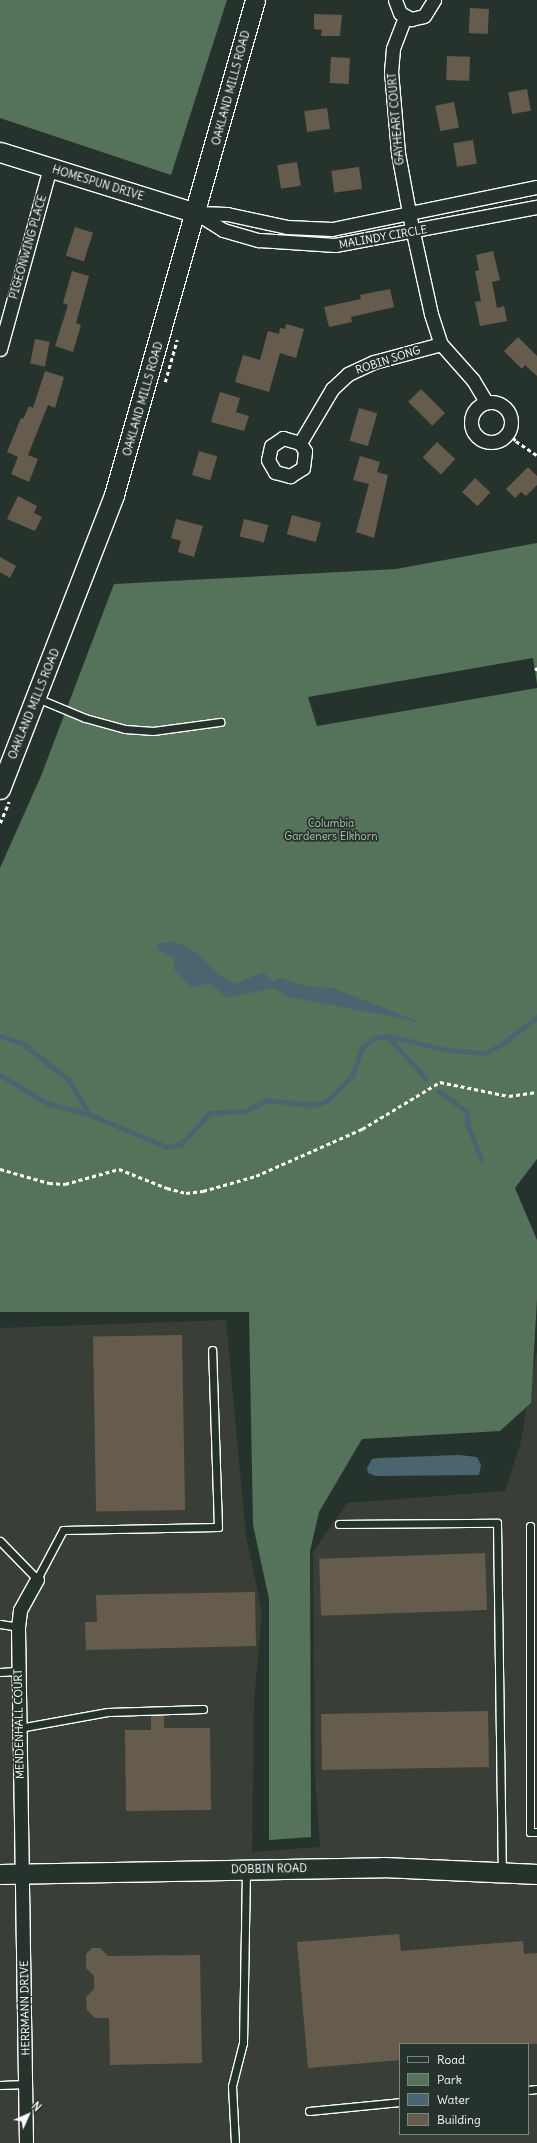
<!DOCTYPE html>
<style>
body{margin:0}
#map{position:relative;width:537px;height:2143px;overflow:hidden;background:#26332d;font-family:Delius,sans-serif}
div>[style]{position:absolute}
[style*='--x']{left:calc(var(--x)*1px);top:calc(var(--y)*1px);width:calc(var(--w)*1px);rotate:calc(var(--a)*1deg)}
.built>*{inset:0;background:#393f37}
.green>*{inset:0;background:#55725a}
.water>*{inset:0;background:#4b6570}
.stream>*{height:4.5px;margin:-2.25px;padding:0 2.25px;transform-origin:2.25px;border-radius:2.25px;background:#4b6570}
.building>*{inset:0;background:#655c4e;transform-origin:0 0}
.path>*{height:2.5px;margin-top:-1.25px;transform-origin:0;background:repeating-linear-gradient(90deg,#fff 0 4px,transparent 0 7px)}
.roads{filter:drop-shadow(1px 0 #fff) drop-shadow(-1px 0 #fff) drop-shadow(0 1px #fff) drop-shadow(0 -1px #fff)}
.lane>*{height:7px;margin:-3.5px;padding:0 3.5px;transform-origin:3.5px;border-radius:3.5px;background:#26332d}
.street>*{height:13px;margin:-6.5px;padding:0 6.5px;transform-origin:6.5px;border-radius:6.5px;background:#26332d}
.street>.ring{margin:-6.5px;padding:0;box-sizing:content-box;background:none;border:13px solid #26332d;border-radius:50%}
.secondary>*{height:19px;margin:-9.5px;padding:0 9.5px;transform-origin:9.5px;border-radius:9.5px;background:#26332d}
span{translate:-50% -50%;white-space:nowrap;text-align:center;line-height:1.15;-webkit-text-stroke:3.5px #26332d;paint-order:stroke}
.street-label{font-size:11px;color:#fff}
.park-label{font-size:11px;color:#b2c0b5}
.legend{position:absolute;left:399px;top:2043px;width:130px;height:92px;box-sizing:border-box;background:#26332d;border:1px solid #7d8581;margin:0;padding:5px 7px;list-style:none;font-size:12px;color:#fff}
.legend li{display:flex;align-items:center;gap:8px;height:20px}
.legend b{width:20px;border:1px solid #7d8581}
.north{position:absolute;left:8px;top:2095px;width:40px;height:40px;-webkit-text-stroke:3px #26332d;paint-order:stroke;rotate:45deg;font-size:11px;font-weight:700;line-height:16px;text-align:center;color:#fff}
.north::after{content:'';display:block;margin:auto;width:14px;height:18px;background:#fff;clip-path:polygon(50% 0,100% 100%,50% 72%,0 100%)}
</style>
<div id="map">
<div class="built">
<div style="clip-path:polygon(evenodd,226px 1320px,246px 1536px,262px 1612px,254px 1702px,252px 1852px,320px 1847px,315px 1777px,313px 1552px,347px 1503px,505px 1491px,521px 1441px,537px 1350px,537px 2143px,0 2143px,0 1328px,226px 1320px,400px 2044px,528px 2044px,528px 2134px,400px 2134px,400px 2044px)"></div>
</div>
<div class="green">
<div style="clip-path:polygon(0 0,227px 0,171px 175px,0 118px)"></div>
<div style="clip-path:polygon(537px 543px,537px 684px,533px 658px,308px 697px,317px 726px,537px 688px,537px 1159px,515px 1188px,537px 1240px,537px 1299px,531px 1403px,500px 1431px,362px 1439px,319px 1512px,310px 1551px,311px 1837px,269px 1840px,269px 1599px,253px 1525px,249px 1312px,0 1312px,0 868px,41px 776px,114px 584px,396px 569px)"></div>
</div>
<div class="water">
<div style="clip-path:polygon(176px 942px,197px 953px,219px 975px,234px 984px,263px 972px,272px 981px,281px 978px,309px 987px,333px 988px,420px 1022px,289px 997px,274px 988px,226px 998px,210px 983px,192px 988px,173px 968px,175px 958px,157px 949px,158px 943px)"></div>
<div style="clip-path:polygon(459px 1455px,477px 1457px,481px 1465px,479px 1475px,376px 1476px,368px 1473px,367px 1468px,372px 1459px,379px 1458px)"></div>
</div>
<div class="stream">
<div style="--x:0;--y:1036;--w:25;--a:18"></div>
<div style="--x:24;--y:1044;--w:59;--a:38.8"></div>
<div style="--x:70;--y:1081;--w:38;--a:60"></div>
<div style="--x:388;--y:1037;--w:56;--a:47.2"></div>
<div style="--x:0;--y:1075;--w:57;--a:30.6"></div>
<div style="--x:49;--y:1104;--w:41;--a:14"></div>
<div style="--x:89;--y:1114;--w:85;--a:22.9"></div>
<div style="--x:167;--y:1147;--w:14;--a:-12"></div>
<div style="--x:181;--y:1144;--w:42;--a:-46.9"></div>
<div style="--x:210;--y:1113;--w:36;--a:-3"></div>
<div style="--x:246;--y:1111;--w:24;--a:-28"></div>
<div style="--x:267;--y:1100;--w:46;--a:6.2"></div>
<div style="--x:313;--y:1105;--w:15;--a:-16"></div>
<div style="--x:327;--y:1101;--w:35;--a:-45"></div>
<div style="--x:352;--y:1076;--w:30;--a:-70"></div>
<div style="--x:362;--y:1048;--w:15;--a:-42"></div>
<div style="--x:373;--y:1038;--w:14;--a:-8"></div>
<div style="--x:387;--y:1036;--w:64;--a:12.7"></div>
<div style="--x:449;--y:1050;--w:36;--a:5"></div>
<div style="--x:485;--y:1053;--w:18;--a:-27"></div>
<div style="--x:501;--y:1045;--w:46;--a:-37.9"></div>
<div style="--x:439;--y:1091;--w:34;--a:36"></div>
<div style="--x:467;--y:1111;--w:14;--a:86"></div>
<div style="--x:468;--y:1125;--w:37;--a:68"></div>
</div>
<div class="building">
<div style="left:470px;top:8px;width:19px;height:25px;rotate:3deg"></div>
<div style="clip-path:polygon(314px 14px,342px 15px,340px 36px,321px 36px,322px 30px,314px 29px)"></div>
<div style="left:447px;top:56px;width:23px;height:24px;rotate:2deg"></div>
<div style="left:331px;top:57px;width:19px;height:26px;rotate:3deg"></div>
<div style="left:527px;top:89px;width:22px;height:19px;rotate:80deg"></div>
<div style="left:454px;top:102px;width:26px;height:19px;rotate:79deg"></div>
<div style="left:327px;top:108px;width:21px;height:23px;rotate:82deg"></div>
<div style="left:473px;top:140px;width:24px;height:20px;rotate:81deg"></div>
<div style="left:297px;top:162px;width:24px;height:20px;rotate:81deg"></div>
<div style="left:359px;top:167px;width:22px;height:28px;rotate:82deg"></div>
<div style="left:75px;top:227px;width:19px;height:30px;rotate:18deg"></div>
<div style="clip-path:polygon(493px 251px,500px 280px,492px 282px,497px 308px,504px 306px,507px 321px,480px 326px,475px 302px,481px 301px,475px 271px,479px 270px,476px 255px)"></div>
<div style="clip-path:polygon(72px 271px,89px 276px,76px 323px,81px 325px,73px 352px,55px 346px,68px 305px,63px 303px)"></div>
<div style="clip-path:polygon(390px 289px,394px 307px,351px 317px,352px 322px,329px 327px,324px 307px,361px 299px,360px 295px)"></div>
<div style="clip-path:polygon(286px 324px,304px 329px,296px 358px,280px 353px,269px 392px,235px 382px,243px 355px,260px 360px,268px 331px,279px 334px,280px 328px,285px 329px)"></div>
<div style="clip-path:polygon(518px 337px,537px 356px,537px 376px,525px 365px,522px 369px,504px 351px)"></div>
<div style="left:35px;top:339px;width:15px;height:25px;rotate:11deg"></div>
<div style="clip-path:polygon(45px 371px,64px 377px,55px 408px,48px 405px,28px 455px,38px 459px,29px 482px,11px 474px,18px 457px,7px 452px,21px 418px,23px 419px,29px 406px,33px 408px)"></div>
<div style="left:421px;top:389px;width:34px;height:18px;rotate:45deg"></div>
<div style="clip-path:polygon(220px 392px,240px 398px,236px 412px,249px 416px,244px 431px,211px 422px)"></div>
<div style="left:359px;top:408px;width:19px;height:34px;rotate:16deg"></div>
<div style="left:437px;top:442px;width:25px;height:21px;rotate:43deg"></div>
<div style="left:199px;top:451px;width:19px;height:25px;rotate:16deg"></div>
<div style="clip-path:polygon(360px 456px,380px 462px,377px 472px,388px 475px,374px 538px,356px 532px,369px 484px,353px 480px)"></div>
<div style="clip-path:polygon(528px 467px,537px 476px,537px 485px,526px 496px,521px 492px,515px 498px,506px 489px)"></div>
<div style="left:475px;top:478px;width:21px;height:19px;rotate:43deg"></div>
<div style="clip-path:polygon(18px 496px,37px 506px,34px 513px,42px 517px,35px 531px,7px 519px)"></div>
<div style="left:292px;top:515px;width:30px;height:20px;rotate:15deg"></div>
<div style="clip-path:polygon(176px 519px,203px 526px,194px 557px,178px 552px,181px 541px,171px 538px)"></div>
<div style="left:244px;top:519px;width:25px;height:18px;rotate:14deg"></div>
<div style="clip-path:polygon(0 557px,16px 566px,10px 578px,0 572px)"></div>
<div style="left:182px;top:1335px;width:175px;height:89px;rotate:89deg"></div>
<div style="left:485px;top:1553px;width:57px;height:166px;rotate:88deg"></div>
<div style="clip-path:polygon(255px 1592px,256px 1646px,86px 1650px,85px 1622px,97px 1622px,96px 1595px)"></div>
<div style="left:488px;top:1711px;width:56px;height:167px;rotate:89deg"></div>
<div style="clip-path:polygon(151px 1716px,164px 1716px,164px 1728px,210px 1728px,211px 1810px,126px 1811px,125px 1730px,151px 1730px)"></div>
<div style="clip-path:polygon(399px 1934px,401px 1951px,523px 1941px,524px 1954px,537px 1953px,537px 2044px,400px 2044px,400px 2060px,308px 2068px,297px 1942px)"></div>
<div style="clip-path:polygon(92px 1948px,100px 1948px,108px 1956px,200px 1955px,202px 2063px,110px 2065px,109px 2018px,95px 2018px,87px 2010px,86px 1997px,94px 1989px,94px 1976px,86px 1968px,86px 1954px)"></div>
</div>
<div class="path">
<div style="--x:165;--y:382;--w:44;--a:-74.1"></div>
<div style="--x:509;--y:432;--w:11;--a:52"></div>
<div style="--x:516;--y:441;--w:25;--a:34"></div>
<div style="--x:535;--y:670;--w:3;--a:-45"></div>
<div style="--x:0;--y:823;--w:23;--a:-67"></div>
<div style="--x:0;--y:1169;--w:51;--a:15.9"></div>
<div style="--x:49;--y:1183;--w:16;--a:4"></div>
<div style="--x:65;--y:1184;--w:56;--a:-15.5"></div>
<div style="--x:119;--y:1169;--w:52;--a:21.6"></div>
<div style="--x:167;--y:1188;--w:20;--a:15"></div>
<div style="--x:186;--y:1193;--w:17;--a:-7"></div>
<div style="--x:203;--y:1191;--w:55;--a:-15.8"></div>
<div style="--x:256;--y:1176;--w:116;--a:-23.9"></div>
<div style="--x:362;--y:1129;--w:91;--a:-31.1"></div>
<div style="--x:440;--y:1082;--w:70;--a:11.5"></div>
<div style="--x:509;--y:1096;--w:28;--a:-8"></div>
</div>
<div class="roads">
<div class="lane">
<div style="--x:37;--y:698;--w:52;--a:22.6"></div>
<div style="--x:85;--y:718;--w:41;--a:15.4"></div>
<div style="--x:125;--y:729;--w:28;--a:4"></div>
<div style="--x:153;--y:731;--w:68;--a:-7.7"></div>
<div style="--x:339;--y:1524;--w:158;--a:-0.4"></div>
<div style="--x:497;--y:1523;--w:348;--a:89.2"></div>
<div style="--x:530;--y:1526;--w:306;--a:90"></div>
<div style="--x:530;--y:1832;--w:7;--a:0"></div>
<div style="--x:0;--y:1541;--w:53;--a:45.8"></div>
<div style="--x:37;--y:1579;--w:55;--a:-62"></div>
<div style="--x:63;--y:1530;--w:155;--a:-1.1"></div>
<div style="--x:218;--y:1527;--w:177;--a:-91.9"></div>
<div style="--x:0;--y:1624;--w:18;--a:9"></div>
<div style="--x:0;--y:1672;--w:17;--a:-3"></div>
<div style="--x:19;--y:1728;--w:90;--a:-10.2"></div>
<div style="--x:108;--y:1712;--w:95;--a:-1.8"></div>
<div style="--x:0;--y:2085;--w:26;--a:-2"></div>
<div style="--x:528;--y:2090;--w:9;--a:-6"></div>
<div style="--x:309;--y:2111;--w:91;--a:-5.6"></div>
<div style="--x:235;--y:2143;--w:57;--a:-93"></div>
<div style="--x:232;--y:2086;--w:44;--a:-75.7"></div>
<div style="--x:243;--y:2043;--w:172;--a:-89"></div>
</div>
<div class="street">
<div style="--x:395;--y:0;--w:14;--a:69"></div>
<div style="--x:400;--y:13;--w:13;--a:29"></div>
<div style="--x:411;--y:19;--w:13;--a:-13"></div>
<div style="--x:424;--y:16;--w:19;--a:-58"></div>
<div style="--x:405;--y:17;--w:34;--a:111"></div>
<div style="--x:393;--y:49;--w:22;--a:95"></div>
<div style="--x:391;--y:71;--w:82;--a:85.1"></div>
<div style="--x:398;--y:153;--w:71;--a:79.5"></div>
<div style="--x:411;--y:223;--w:93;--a:77.6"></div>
<div style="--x:431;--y:314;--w:32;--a:72"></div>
<div style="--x:441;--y:344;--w:48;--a:48.4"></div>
<div style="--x:473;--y:380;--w:26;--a:59"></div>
<div style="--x:196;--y:213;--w:32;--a:32"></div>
<div style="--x:223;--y:230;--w:37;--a:16"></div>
<div style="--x:259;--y:240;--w:76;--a:3.8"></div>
<div style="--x:335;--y:245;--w:206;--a:-10.7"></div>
<div style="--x:197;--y:213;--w:30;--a:2"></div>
<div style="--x:227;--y:214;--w:61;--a:12.2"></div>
<div style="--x:287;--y:227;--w:45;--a:2.5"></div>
<div style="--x:332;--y:229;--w:209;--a:-11.6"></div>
<div style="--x:0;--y:349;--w:188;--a:-74.6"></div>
<div class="ring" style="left:471px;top:402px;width:27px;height:27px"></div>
<div style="--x:300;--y:443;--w:18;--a:-164"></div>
<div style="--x:283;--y:438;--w:14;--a:146"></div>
<div style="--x:271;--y:446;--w:14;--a:102"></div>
<div style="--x:268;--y:460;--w:14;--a:60"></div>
<div style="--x:275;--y:472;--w:16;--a:15"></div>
<div style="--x:290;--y:476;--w:15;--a:-32"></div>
<div style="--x:303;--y:468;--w:17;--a:-83"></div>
<div style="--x:305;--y:451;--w:9;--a:-122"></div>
<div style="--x:300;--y:443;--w:63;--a:-59.3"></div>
<div style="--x:332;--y:389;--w:22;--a:-43"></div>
<div style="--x:348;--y:374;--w:29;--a:-25"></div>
<div style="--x:374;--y:362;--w:69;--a:-15"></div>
<div style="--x:26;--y:2143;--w:516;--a:-90.89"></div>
<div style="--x:18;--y:1627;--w:17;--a:-83"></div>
<div style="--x:20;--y:1610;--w:35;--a:-61"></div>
</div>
<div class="secondary">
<div style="--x:0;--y:152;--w:205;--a:17.3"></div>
<div style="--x:0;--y:789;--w:315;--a:-68.8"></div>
<div style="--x:114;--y:495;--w:515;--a:-74.1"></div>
<div style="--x:0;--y:1874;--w:383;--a:-1"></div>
<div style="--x:383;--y:1867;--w:154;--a:2.6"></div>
</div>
</div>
<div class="street-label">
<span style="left:231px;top:88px;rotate:-75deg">OAKLAND MILLS ROAD</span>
<span style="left:396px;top:119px;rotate:-95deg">GAYHEART COURT</span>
<span style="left:98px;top:183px;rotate:17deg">HOMESPUN DRIVE</span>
<span style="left:383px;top:237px;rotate:-10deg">MALINDY CIRCLE</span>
<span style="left:28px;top:247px;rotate:-74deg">PIGEONWING PLACE</span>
<span style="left:388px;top:360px;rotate:-18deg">ROBIN SONG</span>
<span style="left:143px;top:399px;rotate:-74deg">OAKLAND MILLS ROAD</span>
<span style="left:34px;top:704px;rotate:-68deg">OAKLAND MILLS ROAD</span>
<span style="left:19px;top:1724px;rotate:-91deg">MENDENHALL COURT</span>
<span style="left:269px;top:1869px;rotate:-1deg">DOBBIN ROAD</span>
<span style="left:25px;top:2008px;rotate:-91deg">HERRMANN DRIVE</span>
</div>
<div class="park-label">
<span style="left:331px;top:830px">Columbia<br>Gardeners Elkhorn</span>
</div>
<ul class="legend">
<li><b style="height:5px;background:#26332d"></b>Road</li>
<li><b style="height:11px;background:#55725a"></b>Park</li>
<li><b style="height:11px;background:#4b6570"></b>Water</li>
<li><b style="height:11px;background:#655c4e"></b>Building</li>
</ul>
<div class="north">N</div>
</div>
